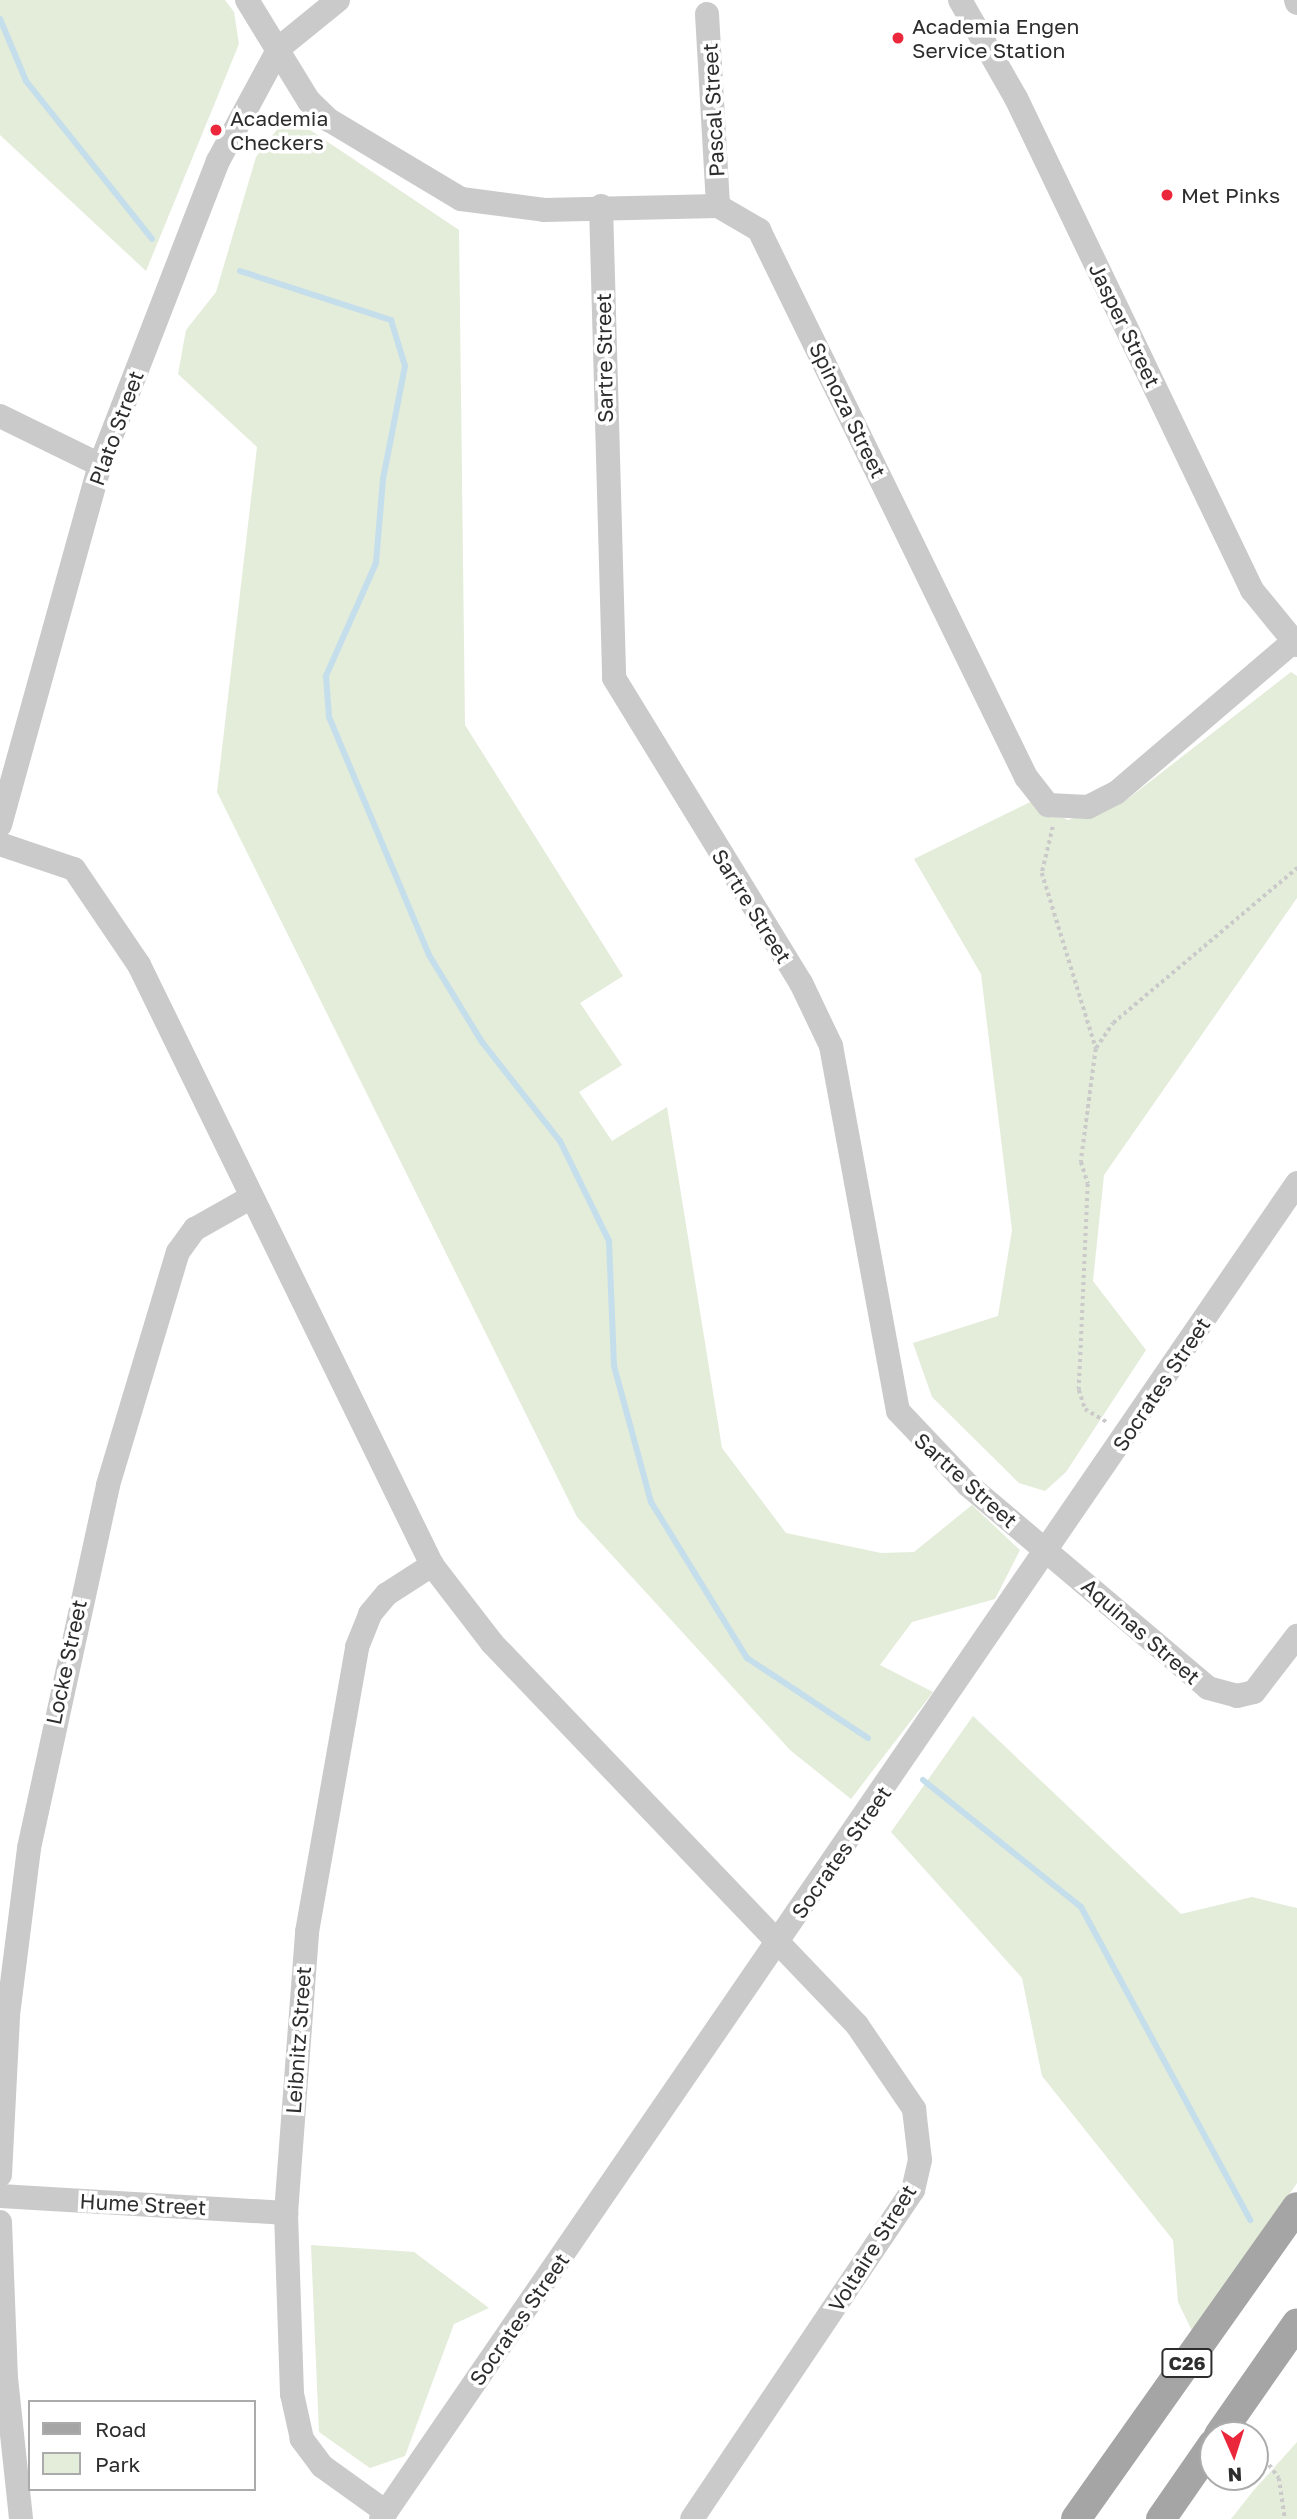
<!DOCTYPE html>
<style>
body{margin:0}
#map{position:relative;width:1297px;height:2519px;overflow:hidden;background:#fff;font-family:"Golos Text",sans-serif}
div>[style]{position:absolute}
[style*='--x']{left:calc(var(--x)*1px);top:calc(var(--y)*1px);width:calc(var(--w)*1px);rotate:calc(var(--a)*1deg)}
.green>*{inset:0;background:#e4ecda}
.stream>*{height:6px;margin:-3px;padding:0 3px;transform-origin:3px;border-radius:3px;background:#c5deec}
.path>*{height:3.5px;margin-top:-1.75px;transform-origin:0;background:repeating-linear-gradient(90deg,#cacaca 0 3.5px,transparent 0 7px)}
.minor>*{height:24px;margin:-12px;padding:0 12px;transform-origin:12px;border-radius:12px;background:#cacaca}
.major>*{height:30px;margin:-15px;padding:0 15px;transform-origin:15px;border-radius:15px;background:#a5a5a5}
.dots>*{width:19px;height:19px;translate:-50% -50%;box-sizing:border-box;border:4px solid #fff;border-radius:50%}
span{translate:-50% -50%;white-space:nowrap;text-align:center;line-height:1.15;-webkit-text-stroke:7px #fff;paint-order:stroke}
.shield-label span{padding:2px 5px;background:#fff;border:2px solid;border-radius:5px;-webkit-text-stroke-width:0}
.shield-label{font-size:19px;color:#2d2d2d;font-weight:700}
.poi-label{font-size:21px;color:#2d2d2d}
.left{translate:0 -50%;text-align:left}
.street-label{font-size:21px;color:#2d2d2d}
.legend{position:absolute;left:28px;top:2400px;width:228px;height:91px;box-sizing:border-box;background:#fff;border:2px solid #ababab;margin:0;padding:9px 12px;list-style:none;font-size:21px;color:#2d2d2d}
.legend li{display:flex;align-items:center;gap:14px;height:35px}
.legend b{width:35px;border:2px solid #ababab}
.north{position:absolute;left:1199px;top:2421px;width:70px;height:70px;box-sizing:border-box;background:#fff;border:2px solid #ababab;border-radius:50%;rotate:177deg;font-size:19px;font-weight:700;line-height:28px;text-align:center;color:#2d2d2d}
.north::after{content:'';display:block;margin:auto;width:24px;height:32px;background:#eb283b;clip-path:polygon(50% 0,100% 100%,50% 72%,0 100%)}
</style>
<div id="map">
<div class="green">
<div style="clip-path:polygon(0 0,225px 0,234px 12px,239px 44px,146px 271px,0 135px)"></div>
<div style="clip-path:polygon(279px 127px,310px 130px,459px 230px,465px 725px,623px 976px,580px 1003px,622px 1065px,579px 1092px,612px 1141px,667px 1107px,722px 1448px,786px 1533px,881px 1553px,914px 1552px,972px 1505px,1020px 1550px,995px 1599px,912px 1622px,880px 1665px,933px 1692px,851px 1799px,790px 1750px,577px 1517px,217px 792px,257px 447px,178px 374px,186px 330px,216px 292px,256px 157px)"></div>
<div style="clip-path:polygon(1291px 672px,1297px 676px,1297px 898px,1104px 1175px,1093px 1281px,1146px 1350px,1066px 1472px,1045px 1491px,1019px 1483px,932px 1397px,913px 1343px,998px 1316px,1012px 1230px,981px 974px,914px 859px,1030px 802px,1068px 820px,1125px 801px)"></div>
<div style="clip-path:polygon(973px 1716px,1181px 1914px,1252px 1897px,1297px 1908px,1297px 2183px,1194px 2335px,1178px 2302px,1173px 2240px,1042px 2076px,1022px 1978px,891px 1832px)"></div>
<div style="clip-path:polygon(311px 2245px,414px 2252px,489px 2308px,454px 2324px,405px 2456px,370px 2468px,319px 2432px)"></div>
<div style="clip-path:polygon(1297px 2442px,1297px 2519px,1231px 2519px,1254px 2490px)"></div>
</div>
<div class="stream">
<div style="--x:0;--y:19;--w:67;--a:67.2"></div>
<div style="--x:26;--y:81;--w:202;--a:51.4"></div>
<div style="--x:240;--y:271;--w:159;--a:18"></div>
<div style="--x:391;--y:320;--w:48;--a:73.1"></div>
<div style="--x:405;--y:366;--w:115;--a:101"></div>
<div style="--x:383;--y:479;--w:84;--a:94.8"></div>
<div style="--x:376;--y:563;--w:124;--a:113.9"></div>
<div style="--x:326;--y:676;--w:41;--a:85.8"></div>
<div style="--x:329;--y:717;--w:258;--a:67.2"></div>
<div style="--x:429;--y:955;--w:102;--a:58.7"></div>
<div style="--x:482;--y:1042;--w:126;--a:51.8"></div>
<div style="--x:560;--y:1141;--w:111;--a:63.9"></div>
<div style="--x:609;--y:1241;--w:125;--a:87.7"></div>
<div style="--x:614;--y:1366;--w:141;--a:74.8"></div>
<div style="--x:651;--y:1502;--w:183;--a:58.4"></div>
<div style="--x:747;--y:1658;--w:145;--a:33.5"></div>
<div style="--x:923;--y:1780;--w:203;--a:38.8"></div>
<div style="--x:1081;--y:1907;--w:356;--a:61.6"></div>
</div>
<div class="path">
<div style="--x:1053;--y:827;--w:47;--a:103.4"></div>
<div style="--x:1042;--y:873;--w:184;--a:72.9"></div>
<div style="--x:1096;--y:1049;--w:114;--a:97.6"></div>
<div style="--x:1081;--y:1162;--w:23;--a:72"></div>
<div style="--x:1088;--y:1184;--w:206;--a:92.5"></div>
<div style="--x:1079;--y:1390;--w:20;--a:72"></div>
<div style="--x:1085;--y:1409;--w:27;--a:31"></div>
<div style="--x:1096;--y:1048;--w:30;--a:-56"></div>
<div style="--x:1113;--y:1023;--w:241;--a:-40.1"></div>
<div style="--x:1257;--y:2448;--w:37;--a:54"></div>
<div style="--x:1279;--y:2478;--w:41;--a:81.7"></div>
</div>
<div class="minor">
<div style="--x:247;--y:0;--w:119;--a:58.5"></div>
<div style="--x:309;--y:101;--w:28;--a:44"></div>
<div style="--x:329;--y:120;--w:154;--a:30.9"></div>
<div style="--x:461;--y:199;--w:84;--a:7.5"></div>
<div style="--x:544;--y:210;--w:174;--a:-1.3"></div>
<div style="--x:718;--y:206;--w:48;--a:30.3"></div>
<div style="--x:759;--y:230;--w:609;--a:63.98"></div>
<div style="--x:1026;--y:777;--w:36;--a:52"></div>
<div style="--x:1048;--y:805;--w:40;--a:2.9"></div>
<div style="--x:1088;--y:807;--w:31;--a:-27"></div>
<div style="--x:1116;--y:793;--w:233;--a:-40.5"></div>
<div style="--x:960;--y:0;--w:113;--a:60.3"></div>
<div style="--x:1016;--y:98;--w:546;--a:64.37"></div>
<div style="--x:1252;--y:590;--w:71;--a:50.7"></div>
<div style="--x:1296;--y:0;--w:3;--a:72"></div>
<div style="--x:707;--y:14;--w:192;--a:86.7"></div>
<div style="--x:601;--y:206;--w:472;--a:88.4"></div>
<div style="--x:614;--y:678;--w:358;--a:58.5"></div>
<div style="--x:801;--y:983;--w:70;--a:64.5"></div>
<div style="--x:831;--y:1046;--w:371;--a:79.6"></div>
<div style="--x:898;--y:1411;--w:102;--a:46.6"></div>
<div style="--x:968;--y:1485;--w:314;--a:40.2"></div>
<div style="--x:1208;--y:1688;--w:30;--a:15"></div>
<div style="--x:1237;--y:1696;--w:17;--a:-13"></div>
<div style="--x:1254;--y:1692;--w:71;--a:-52.5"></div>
<div style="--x:0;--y:416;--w:111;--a:26.1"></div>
<div style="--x:0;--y:825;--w:374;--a:-74.5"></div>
<div style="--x:100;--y:465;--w:326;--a:-68.8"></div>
<div style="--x:218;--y:161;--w:128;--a:-61.6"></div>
<div style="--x:279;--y:48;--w:76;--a:-39.1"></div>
<div style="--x:0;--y:844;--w:78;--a:18.7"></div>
<div style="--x:74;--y:869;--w:116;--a:55.9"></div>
<div style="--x:139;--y:965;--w:668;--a:63.97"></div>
<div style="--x:432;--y:1565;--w:98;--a:52.4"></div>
<div style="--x:492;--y:1643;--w:528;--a:46.3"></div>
<div style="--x:857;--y:2025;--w:102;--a:55.8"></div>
<div style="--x:914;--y:2109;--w:51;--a:83.3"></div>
<div style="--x:920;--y:2160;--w:31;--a:103"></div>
<div style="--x:913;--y:2190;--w:396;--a:123.9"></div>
<div style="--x:0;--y:2175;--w:160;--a:-87.1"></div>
<div style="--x:8;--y:2015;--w:168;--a:-82.8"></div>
<div style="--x:29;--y:1848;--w:371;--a:-77.7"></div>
<div style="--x:108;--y:1485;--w:243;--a:-73.3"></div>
<div style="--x:178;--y:1252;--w:29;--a:-54"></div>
<div style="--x:195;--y:1229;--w:63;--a:-29.4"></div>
<div style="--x:0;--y:2196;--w:287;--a:3.4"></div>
<div style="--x:0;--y:2222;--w:156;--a:87.8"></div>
<div style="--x:6;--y:2378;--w:142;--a:83.9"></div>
<div style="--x:386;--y:2512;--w:79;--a:-144.3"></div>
<div style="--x:322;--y:2466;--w:34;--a:-127"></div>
<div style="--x:302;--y:2439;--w:46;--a:-102.5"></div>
<div style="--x:292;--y:2394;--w:181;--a:-91.9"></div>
<div style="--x:286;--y:2213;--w:282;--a:-85.7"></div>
<div style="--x:307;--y:1932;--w:289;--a:-80"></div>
<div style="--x:357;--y:1647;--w:35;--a:-68"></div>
<div style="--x:370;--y:1614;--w:26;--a:-50"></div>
<div style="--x:387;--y:1594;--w:54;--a:-32.8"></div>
<div style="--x:381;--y:2519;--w:1620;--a:-55.56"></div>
</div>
<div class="major">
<div style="--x:1219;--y:2435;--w:136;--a:-55.1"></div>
<div style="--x:1076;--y:2519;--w:382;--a:-54.7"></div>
<div style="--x:1161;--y:2519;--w:91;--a:-55.3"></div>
</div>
<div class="dots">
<div style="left:898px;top:38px;background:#eb283b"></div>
<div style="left:216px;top:130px;background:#eb283b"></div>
<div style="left:1167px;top:195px;background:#eb283b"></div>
</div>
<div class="shield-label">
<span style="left:1187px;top:2363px">C26</span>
</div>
<div class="poi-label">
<span class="left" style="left:912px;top:38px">Academia Engen<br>Service Station</span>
<span class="left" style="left:230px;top:130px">Academia<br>Checkers</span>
<span class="left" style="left:1181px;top:195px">Met Pinks</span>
</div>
<div class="street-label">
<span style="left:713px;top:110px;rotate:-93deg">Pascal Street</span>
<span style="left:1125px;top:325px;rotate:64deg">Jasper Street</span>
<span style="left:604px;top:358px;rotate:-91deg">Sartre Street</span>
<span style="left:848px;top:410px;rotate:64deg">Spinoza Street</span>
<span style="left:116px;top:428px;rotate:-70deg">Plato Street</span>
<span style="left:752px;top:906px;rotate:58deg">Sartre Street</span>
<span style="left:1161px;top:1384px;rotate:-56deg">Socrates Street</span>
<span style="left:966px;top:1480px;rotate:42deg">Sartre Street</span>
<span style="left:1141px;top:1631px;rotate:41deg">Aquinas Street</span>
<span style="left:66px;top:1662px;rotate:-78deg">Locke Street</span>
<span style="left:841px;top:1852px;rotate:-55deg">Socrates Street</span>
<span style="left:298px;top:2040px;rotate:-86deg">Leibnitz Street</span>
<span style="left:143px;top:2204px;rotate:3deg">Hume Street</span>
<span style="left:872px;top:2248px;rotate:-58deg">Voltaire Street</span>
<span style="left:519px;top:2319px;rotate:-55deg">Socrates Street</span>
</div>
<ul class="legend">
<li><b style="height:9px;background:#a5a5a5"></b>Road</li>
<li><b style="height:19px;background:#e4ecda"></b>Park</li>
</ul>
<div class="north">N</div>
</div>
